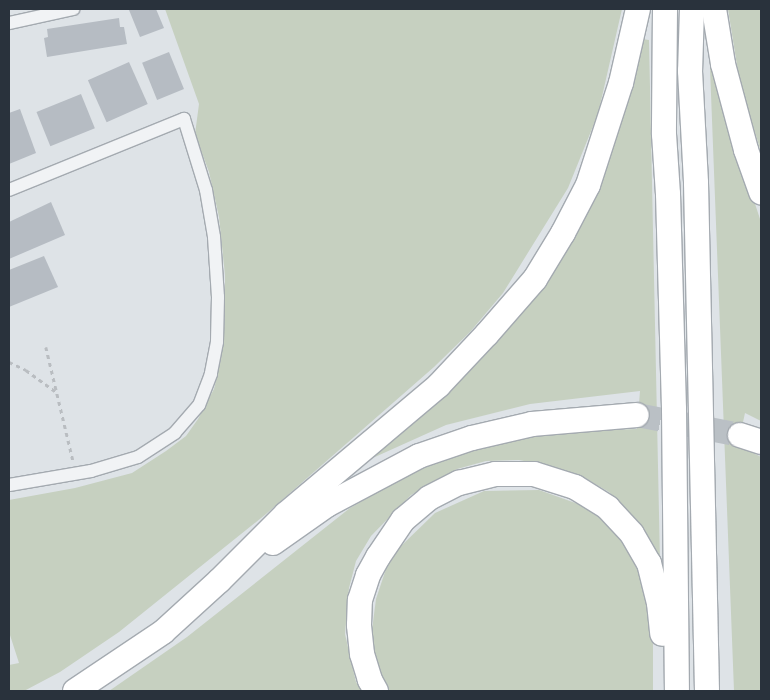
<!DOCTYPE html>
<style>
body{margin:0}
#map{position:relative;width:770px;height:700px;overflow:hidden;background:#dee3e7;font-family:"Noto Sans",sans-serif}
div>[style]{position:absolute}
[style*='--x']{left:calc(var(--x)*1px);top:calc(var(--y)*1px);width:calc(var(--w)*1px);rotate:calc(var(--a)*1deg)}
.green>*{inset:0;background:#c6d0c0}
.building>*{inset:0;background:#b6bcc3;transform-origin:0 0}
.motorway-tunnel>*{height:24px;margin-top:-12px;transform-origin:0;background:repeating-linear-gradient(90deg,#bac0c5 0 24px,transparent 0 36px)}
.path>*{height:2.5px;margin-top:-1.25px;transform-origin:0;background:repeating-linear-gradient(90deg,#b9bdc1 0 4px,transparent 0 8px)}
.roads{filter:drop-shadow(1px 0 #a4aab0) drop-shadow(-1px 0 #a4aab0) drop-shadow(0 1px #a4aab0) drop-shadow(0 -1px #a4aab0)}
.minor>*{height:12px;margin:-6px;padding:0 6px;transform-origin:6px;border-radius:6px;background:#f1f3f5}
.motorway>*{height:24px;margin:-12px;padding:0 12px;transform-origin:12px;border-radius:12px;background:#fff}
span{translate:-50% -50%;white-space:nowrap;text-align:center;line-height:1.15;-webkit-text-stroke:4px #eef1f4;paint-order:stroke}
.frame{position:absolute;inset:0;border:10px solid #29323c;pointer-events:none}
</style>
<div id="map">
<div class="green">
<div style="clip-path:polygon(165px 9px,622px 9px,598px 114px,568px 188px,503px 293px,470px 332px,434px 367px,266px 514px,119px 632px,60px 672px,24px 691px,9px 691px,9px 665px,19px 663px,9px 632px,9px 500px,75px 488px,132px 473px,166px 451px,186px 436px,198px 419px,214px 389px,221px 359px,225px 318px,225px 275px,219px 217px,209px 172px,195px 134px,199px 104px)"></div>
<div style="clip-path:polygon(728px 9px,761px 9px,761px 152px,740px 84px)"></div>
<div style="clip-path:polygon(642px 39px,649px 40px,660px 561px,640px 523px,609px 492px,583px 477px,555px 467px,519px 460px,486px 461px,457px 469px,411px 495px,371px 536px,356px 561px,349px 588px,345px 634px,356px 682px,362px 691px,109px 691px,187px 637px,350px 508px,412px 472px,457px 453px,550px 432px,637px 429px,640px 391px,530px 404px,446px 425px,366px 461px,461px 380px,505px 333px,540px 288px,578px 228px,609px 158px,626px 105px)"></div>
<div style="clip-path:polygon(710px 68px,714px 69px,732px 134px,761px 222px,761px 421px,745px 413px,738px 445px,761px 457px,761px 691px,734px 691px)"></div>
<div style="clip-path:polygon(539px 490px,581px 505px,613px 527px,631px 555px,644px 585px,653px 642px,653px 691px,387px 691px,380px 676px,375px 658px,372px 630px,376px 599px,386px 569px,399px 548px,435px 513px,484px 491px)"></div>
</div>
<div class="building">
<div style="clip-path:polygon(134px 9px,156px 9px,164px 28px,140px 37px,129px 10px)"></div>
<div style="clip-path:polygon(119px 18px,120px 27px,124px 27px,127px 44px,47px 57px,44px 38px,48px 37px,47px 29px)"></div>
<div style="left:169px;top:52px;width:40px;height:29px;rotate:68deg"></div>
<div style="left:129px;top:62px;width:46px;height:45px;rotate:66deg"></div>
<div style="left:81px;top:94px;width:37px;height:48px;rotate:68deg"></div>
<div style="clip-path:polygon(20px 109px,36px 153px,9px 164px,9px 113px)"></div>
<div style="clip-path:polygon(51px 202px,65px 235px,9px 259px,9px 222px)"></div>
<div style="clip-path:polygon(44px 256px,58px 287px,9px 307px,9px 270px)"></div>
</div>
<div class="motorway-tunnel">
<div style="--x:637;--y:415;--w:105;--a:11"></div>
</div>
<div class="path">
<div style="--x:46;--y:347;--w:116;--a:76.6"></div>
<div style="--x:9;--y:362;--w:19;--a:25"></div>
<div style="--x:26;--y:370;--w:37;--a:36"></div>
</div>
<div class="roads">
<div class="minor">
<div style="--x:9;--y:23;--w:66;--a:-12.3"></div>
<div style="--x:9;--y:190;--w:189;--a:-22.1"></div>
<div style="--x:184;--y:119;--w:74;--a:72.8"></div>
<div style="--x:206;--y:190;--w:48;--a:80.3"></div>
<div style="--x:214;--y:237;--w:60;--a:86.2"></div>
<div style="--x:218;--y:297;--w:45;--a:91.3"></div>
<div style="--x:217;--y:342;--w:33;--a:101"></div>
<div style="--x:211;--y:374;--w:33;--a:111"></div>
<div style="--x:199;--y:405;--w:37;--a:131"></div>
<div style="--x:175;--y:433;--w:44;--a:147"></div>
<div style="--x:138;--y:457;--w:49;--a:163.4"></div>
<div style="--x:91;--y:471;--w:83;--a:170.3"></div>
</div>
<div class="motorway">
<div style="--x:665;--y:9;--w:125;--a:90.5"></div>
<div style="--x:664;--y:134;--w:60;--a:86.2"></div>
<div style="--x:668;--y:194;--w:215;--a:88.4"></div>
<div style="--x:674;--y:409;--w:282;--a:89.4"></div>
<div style="--x:692;--y:9;--w:62;--a:91.8"></div>
<div style="--x:690;--y:71;--w:112;--a:86.9"></div>
<div style="--x:696;--y:183;--w:508;--a:88.76"></div>
<div style="--x:714;--y:9;--w:56;--a:80.7"></div>
<div style="--x:723;--y:64;--w:89;--a:75"></div>
<div style="--x:746;--y:150;--w:45;--a:70.3"></div>
<div style="--x:740;--y:435;--w:22;--a:18"></div>
<div style="--x:273;--y:543;--w:66;--a:-35.1"></div>
<div style="--x:327;--y:505;--w:104;--a:-28"></div>
<div style="--x:419;--y:456;--w:56;--a:-18.8"></div>
<div style="--x:472;--y:438;--w:62;--a:-13.1"></div>
<div style="--x:532;--y:424;--w:105;--a:-4.9"></div>
<div style="--x:75;--y:691;--w:106;--a:-33.8"></div>
<div style="--x:163;--y:632;--w:77;--a:-42.4"></div>
<div style="--x:220;--y:580;--w:93;--a:-45"></div>
<div style="--x:286;--y:514;--w:199;--a:-40.1"></div>
<div style="--x:438;--y:386;--w:71;--a:-46.7"></div>
<div style="--x:487;--y:334;--w:73;--a:-48.9"></div>
<div style="--x:535;--y:279;--w:54;--a:-58.7"></div>
<div style="--x:563;--y:233;--w:54;--a:-62.5"></div>
<div style="--x:588;--y:185;--w:107;--a:-72.1"></div>
<div style="--x:621;--y:83;--w:76;--a:-77.1"></div>
<div style="--x:376;--y:691;--w:13;--a:-119"></div>
<div style="--x:370;--y:680;--w:27;--a:-107"></div>
<div style="--x:362;--y:654;--w:29;--a:-96"></div>
<div style="--x:359;--y:625;--w:25;--a:-88"></div>
<div style="--x:360;--y:600;--w:26;--a:-72"></div>
<div style="--x:368;--y:575;--w:21;--a:-61"></div>
<div style="--x:378;--y:557;--w:45;--a:-56"></div>
<div style="--x:403;--y:520;--w:34;--a:-40"></div>
<div style="--x:429;--y:498;--w:34;--a:-27"></div>
<div style="--x:459;--y:483;--w:37;--a:-14"></div>
<div style="--x:495;--y:474;--w:39;--a:0"></div>
<div style="--x:534;--y:474;--w:43;--a:17.6"></div>
<div style="--x:575;--y:487;--w:39;--a:32"></div>
<div style="--x:608;--y:508;--w:35;--a:47"></div>
<div style="--x:632;--y:534;--w:34;--a:60"></div>
<div style="--x:649;--y:563;--w:41;--a:76"></div>
<div style="--x:659;--y:603;--w:31;--a:84"></div>
</div>
</div>
<div class="frame"></div>
</div>
